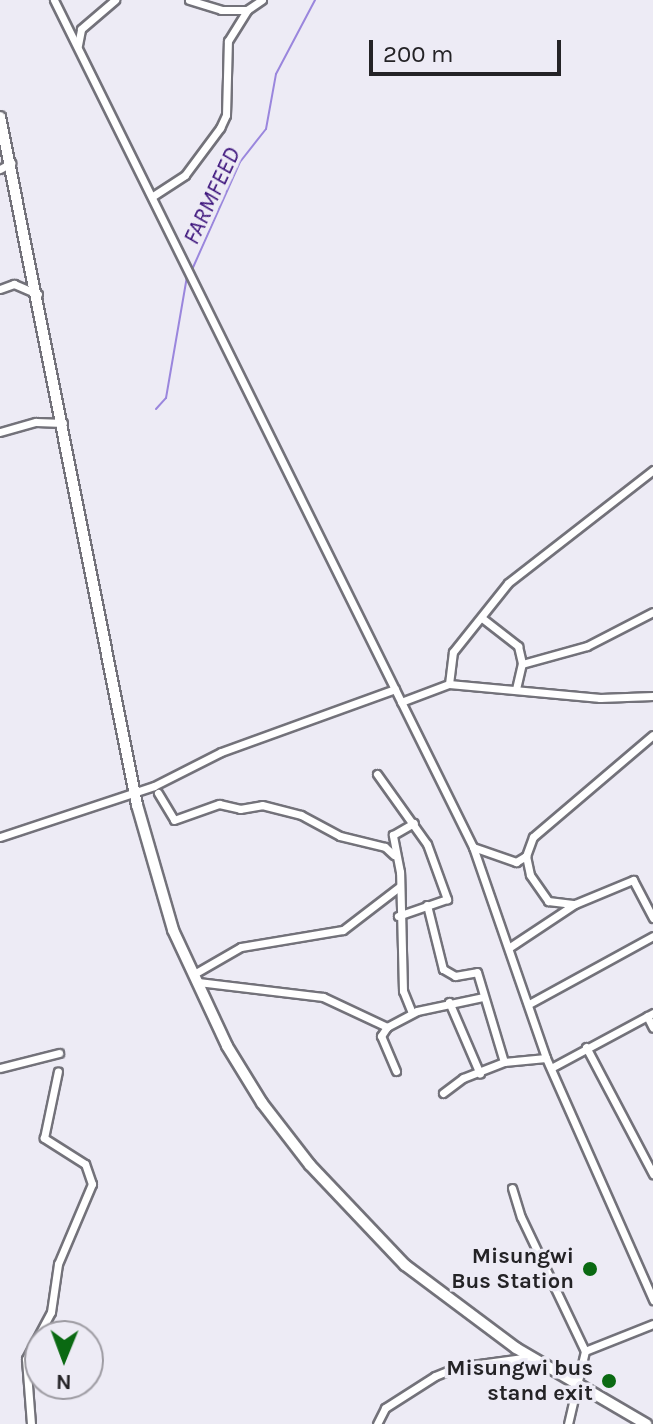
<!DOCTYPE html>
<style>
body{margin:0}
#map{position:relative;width:653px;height:1424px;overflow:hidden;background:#edebf5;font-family:Karla,sans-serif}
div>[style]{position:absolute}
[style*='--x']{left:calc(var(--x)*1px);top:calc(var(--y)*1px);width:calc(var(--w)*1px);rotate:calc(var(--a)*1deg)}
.stream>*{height:2px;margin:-1px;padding:0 1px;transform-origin:1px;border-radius:1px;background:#9a86dd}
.roads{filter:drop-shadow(2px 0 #73727a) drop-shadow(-2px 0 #73727a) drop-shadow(0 2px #73727a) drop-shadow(0 -2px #73727a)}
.minor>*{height:7px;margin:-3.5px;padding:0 3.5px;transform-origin:3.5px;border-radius:3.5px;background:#fff}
.highway>*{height:10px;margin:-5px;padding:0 5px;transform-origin:5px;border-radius:5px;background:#fff}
.dots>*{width:22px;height:22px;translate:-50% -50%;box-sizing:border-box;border:4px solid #edebf5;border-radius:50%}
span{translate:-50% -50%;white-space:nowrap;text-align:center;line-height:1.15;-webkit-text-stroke:7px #edebf5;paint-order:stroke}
.poi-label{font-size:22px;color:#242326;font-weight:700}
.right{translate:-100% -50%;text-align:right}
.water-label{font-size:24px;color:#3d147c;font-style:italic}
.north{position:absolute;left:24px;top:1320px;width:80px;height:80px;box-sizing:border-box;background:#edebf5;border:2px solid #9d9ba2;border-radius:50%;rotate:181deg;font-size:22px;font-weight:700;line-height:32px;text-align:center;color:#242326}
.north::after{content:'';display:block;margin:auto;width:28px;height:36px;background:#0a6912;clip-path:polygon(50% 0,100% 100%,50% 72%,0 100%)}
.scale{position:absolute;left:369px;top:40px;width:192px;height:36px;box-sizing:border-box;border:4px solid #242326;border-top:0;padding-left:10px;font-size:24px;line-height:28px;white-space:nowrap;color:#242326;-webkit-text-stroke:6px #edebf5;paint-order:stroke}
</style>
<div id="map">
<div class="stream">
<div style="--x:191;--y:272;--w:120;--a:-66"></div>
<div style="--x:240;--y:162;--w:42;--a:-51.8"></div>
<div style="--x:266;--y:129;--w:56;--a:-79.7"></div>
<div style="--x:276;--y:74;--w:84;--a:-62.2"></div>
<div style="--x:156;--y:409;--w:15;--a:-48"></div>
<div style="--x:166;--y:398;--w:123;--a:-80.2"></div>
</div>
<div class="roads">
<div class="minor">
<div style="--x:54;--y:0;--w:945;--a:63.68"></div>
<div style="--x:473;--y:847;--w:223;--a:70.9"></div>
<div style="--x:546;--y:1058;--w:265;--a:66.1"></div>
<div style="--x:189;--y:0;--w:34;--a:17"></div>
<div style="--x:221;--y:10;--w:26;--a:0"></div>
<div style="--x:247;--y:10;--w:18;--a:-34"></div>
<div style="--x:78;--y:45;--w:16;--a:-79"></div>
<div style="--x:81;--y:29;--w:45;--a:-40.5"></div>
<div style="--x:0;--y:169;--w:13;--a:-29"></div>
<div style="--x:153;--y:196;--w:38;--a:-33"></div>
<div style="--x:185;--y:175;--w:59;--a:-53.3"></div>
<div style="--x:220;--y:128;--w:14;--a:-65"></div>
<div style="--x:226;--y:115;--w:74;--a:-88.5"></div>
<div style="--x:228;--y:41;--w:36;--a:-58"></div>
<div style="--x:0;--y:289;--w:15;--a:-20"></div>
<div style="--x:14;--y:284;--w:26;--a:23"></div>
<div style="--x:0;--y:432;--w:37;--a:-16"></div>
<div style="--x:36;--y:422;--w:27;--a:2"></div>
<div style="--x:482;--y:618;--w:46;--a:37.9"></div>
<div style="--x:518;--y:646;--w:18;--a:77"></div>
<div style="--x:449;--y:684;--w:32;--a:-83"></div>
<div style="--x:453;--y:652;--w:88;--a:-51.4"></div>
<div style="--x:508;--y:583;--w:184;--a:-37.9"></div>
<div style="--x:516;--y:689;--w:26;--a:-77"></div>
<div style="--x:522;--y:664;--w:67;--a:-15.5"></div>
<div style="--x:587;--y:646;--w:74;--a:-27.3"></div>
<div style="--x:401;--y:702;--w:51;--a:-20.6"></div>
<div style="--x:449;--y:684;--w:152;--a:5.3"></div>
<div style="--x:600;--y:698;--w:53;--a:-2.2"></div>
<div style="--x:377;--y:774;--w:86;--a:54.5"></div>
<div style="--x:427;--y:844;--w:59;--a:70"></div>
<div style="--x:447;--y:899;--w:52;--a:160.9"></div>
<div style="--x:158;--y:793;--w:31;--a:59"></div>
<div style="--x:174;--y:820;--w:48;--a:-19.6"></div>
<div style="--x:219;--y:804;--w:22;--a:13"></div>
<div style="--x:240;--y:809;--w:22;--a:-10"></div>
<div style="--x:262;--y:805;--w:40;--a:14.4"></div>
<div style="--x:301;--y:815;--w:44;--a:28.3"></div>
<div style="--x:340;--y:836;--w:46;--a:13.7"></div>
<div style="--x:385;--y:847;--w:12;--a:42"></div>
<div style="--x:0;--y:837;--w:162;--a:-18.3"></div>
<div style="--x:154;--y:786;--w:75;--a:-26.9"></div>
<div style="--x:221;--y:752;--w:185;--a:-19.9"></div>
<div style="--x:473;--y:847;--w:46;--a:19.2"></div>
<div style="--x:516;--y:862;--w:12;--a:-31"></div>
<div style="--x:526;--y:856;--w:20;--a:-70"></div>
<div style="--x:533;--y:837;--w:157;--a:-40.4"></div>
<div style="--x:526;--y:856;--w:19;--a:78"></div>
<div style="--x:530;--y:875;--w:32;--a:55"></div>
<div style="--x:548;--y:901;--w:25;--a:7"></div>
<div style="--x:427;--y:905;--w:66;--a:76"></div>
<div style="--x:443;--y:969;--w:14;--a:30"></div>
<div style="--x:455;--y:976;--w:22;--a:-10"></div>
<div style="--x:477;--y:972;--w:94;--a:73.3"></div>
<div style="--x:510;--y:947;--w:78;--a:-33.5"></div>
<div style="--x:575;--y:904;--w:63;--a:-22.5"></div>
<div style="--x:633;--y:880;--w:43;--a:62.2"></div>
<div style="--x:194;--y:974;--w:54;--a:-29.9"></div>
<div style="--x:241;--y:947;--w:103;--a:-9.5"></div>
<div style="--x:343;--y:930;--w:71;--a:-37.5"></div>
<div style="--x:198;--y:982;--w:126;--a:6.8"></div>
<div style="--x:323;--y:997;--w:71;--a:25.1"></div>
<div style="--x:449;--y:1002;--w:78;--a:66.7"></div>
<div style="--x:529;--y:1004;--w:141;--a:-28.7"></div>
<div style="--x:412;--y:1013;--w:24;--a:-112"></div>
<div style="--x:403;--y:991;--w:119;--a:-91.4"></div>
<div style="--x:400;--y:872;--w:38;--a:-101"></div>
<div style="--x:393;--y:835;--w:24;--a:-30"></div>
<div style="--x:647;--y:1016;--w:13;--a:63"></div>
<div style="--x:586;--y:1047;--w:144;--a:62.2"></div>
<div style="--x:0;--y:1068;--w:61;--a:-14.3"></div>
<div style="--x:551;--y:1068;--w:116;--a:-28.3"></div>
<div style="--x:396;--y:1071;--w:38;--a:-113"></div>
<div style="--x:381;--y:1036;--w:11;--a:-56"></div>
<div style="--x:387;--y:1027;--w:34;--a:-28"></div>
<div style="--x:417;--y:1011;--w:67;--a:-12"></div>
<div style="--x:443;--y:1093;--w:25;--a:-37"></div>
<div style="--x:463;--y:1078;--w:44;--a:-21.3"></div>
<div style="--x:504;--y:1062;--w:42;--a:-5.4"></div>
<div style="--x:512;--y:1188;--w:30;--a:73"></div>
<div style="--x:521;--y:1217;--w:148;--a:64.5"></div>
<div style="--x:31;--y:1424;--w:65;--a:-94.4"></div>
<div style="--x:26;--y:1359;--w:53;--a:-62"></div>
<div style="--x:51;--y:1312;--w:49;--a:-81.7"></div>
<div style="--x:58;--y:1264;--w:87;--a:-67"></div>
<div style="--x:92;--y:1184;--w:21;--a:-109"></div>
<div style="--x:85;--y:1164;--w:49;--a:-147.6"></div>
<div style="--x:44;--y:1138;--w:68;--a:-78.2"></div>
<div style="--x:377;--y:1424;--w:18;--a:-63"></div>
<div style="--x:385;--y:1408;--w:59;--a:-32.6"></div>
<div style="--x:435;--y:1376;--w:24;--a:-22"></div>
<div style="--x:457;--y:1367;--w:74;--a:-7.8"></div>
<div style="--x:568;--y:1424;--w:75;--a:-76.9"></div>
<div style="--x:585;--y:1351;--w:73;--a:-21.7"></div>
</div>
<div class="highway">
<div style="--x:0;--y:117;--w:702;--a:78.74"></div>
<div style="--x:137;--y:805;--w:130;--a:73.9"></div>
<div style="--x:173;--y:930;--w:128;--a:65"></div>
<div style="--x:227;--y:1046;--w:67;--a:58.4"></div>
<div style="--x:262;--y:1103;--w:78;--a:52.3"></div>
<div style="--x:310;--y:1165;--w:138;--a:46.5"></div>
<div style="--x:405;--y:1265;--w:139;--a:36.8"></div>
<div style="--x:516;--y:1348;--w:151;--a:30.3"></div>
</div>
</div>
<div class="dots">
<div style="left:590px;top:1269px;background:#0a6912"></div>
<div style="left:609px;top:1381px;background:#0a6912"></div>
</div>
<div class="poi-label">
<span class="right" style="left:574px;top:1269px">Misungwi<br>Bus Station</span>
<span class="right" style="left:593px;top:1381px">Misungwi bus<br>stand exit</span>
</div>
<div class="water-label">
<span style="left:212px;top:196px;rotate:-65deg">FARMFEED</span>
</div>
<div class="north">N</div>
<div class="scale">200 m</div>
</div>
